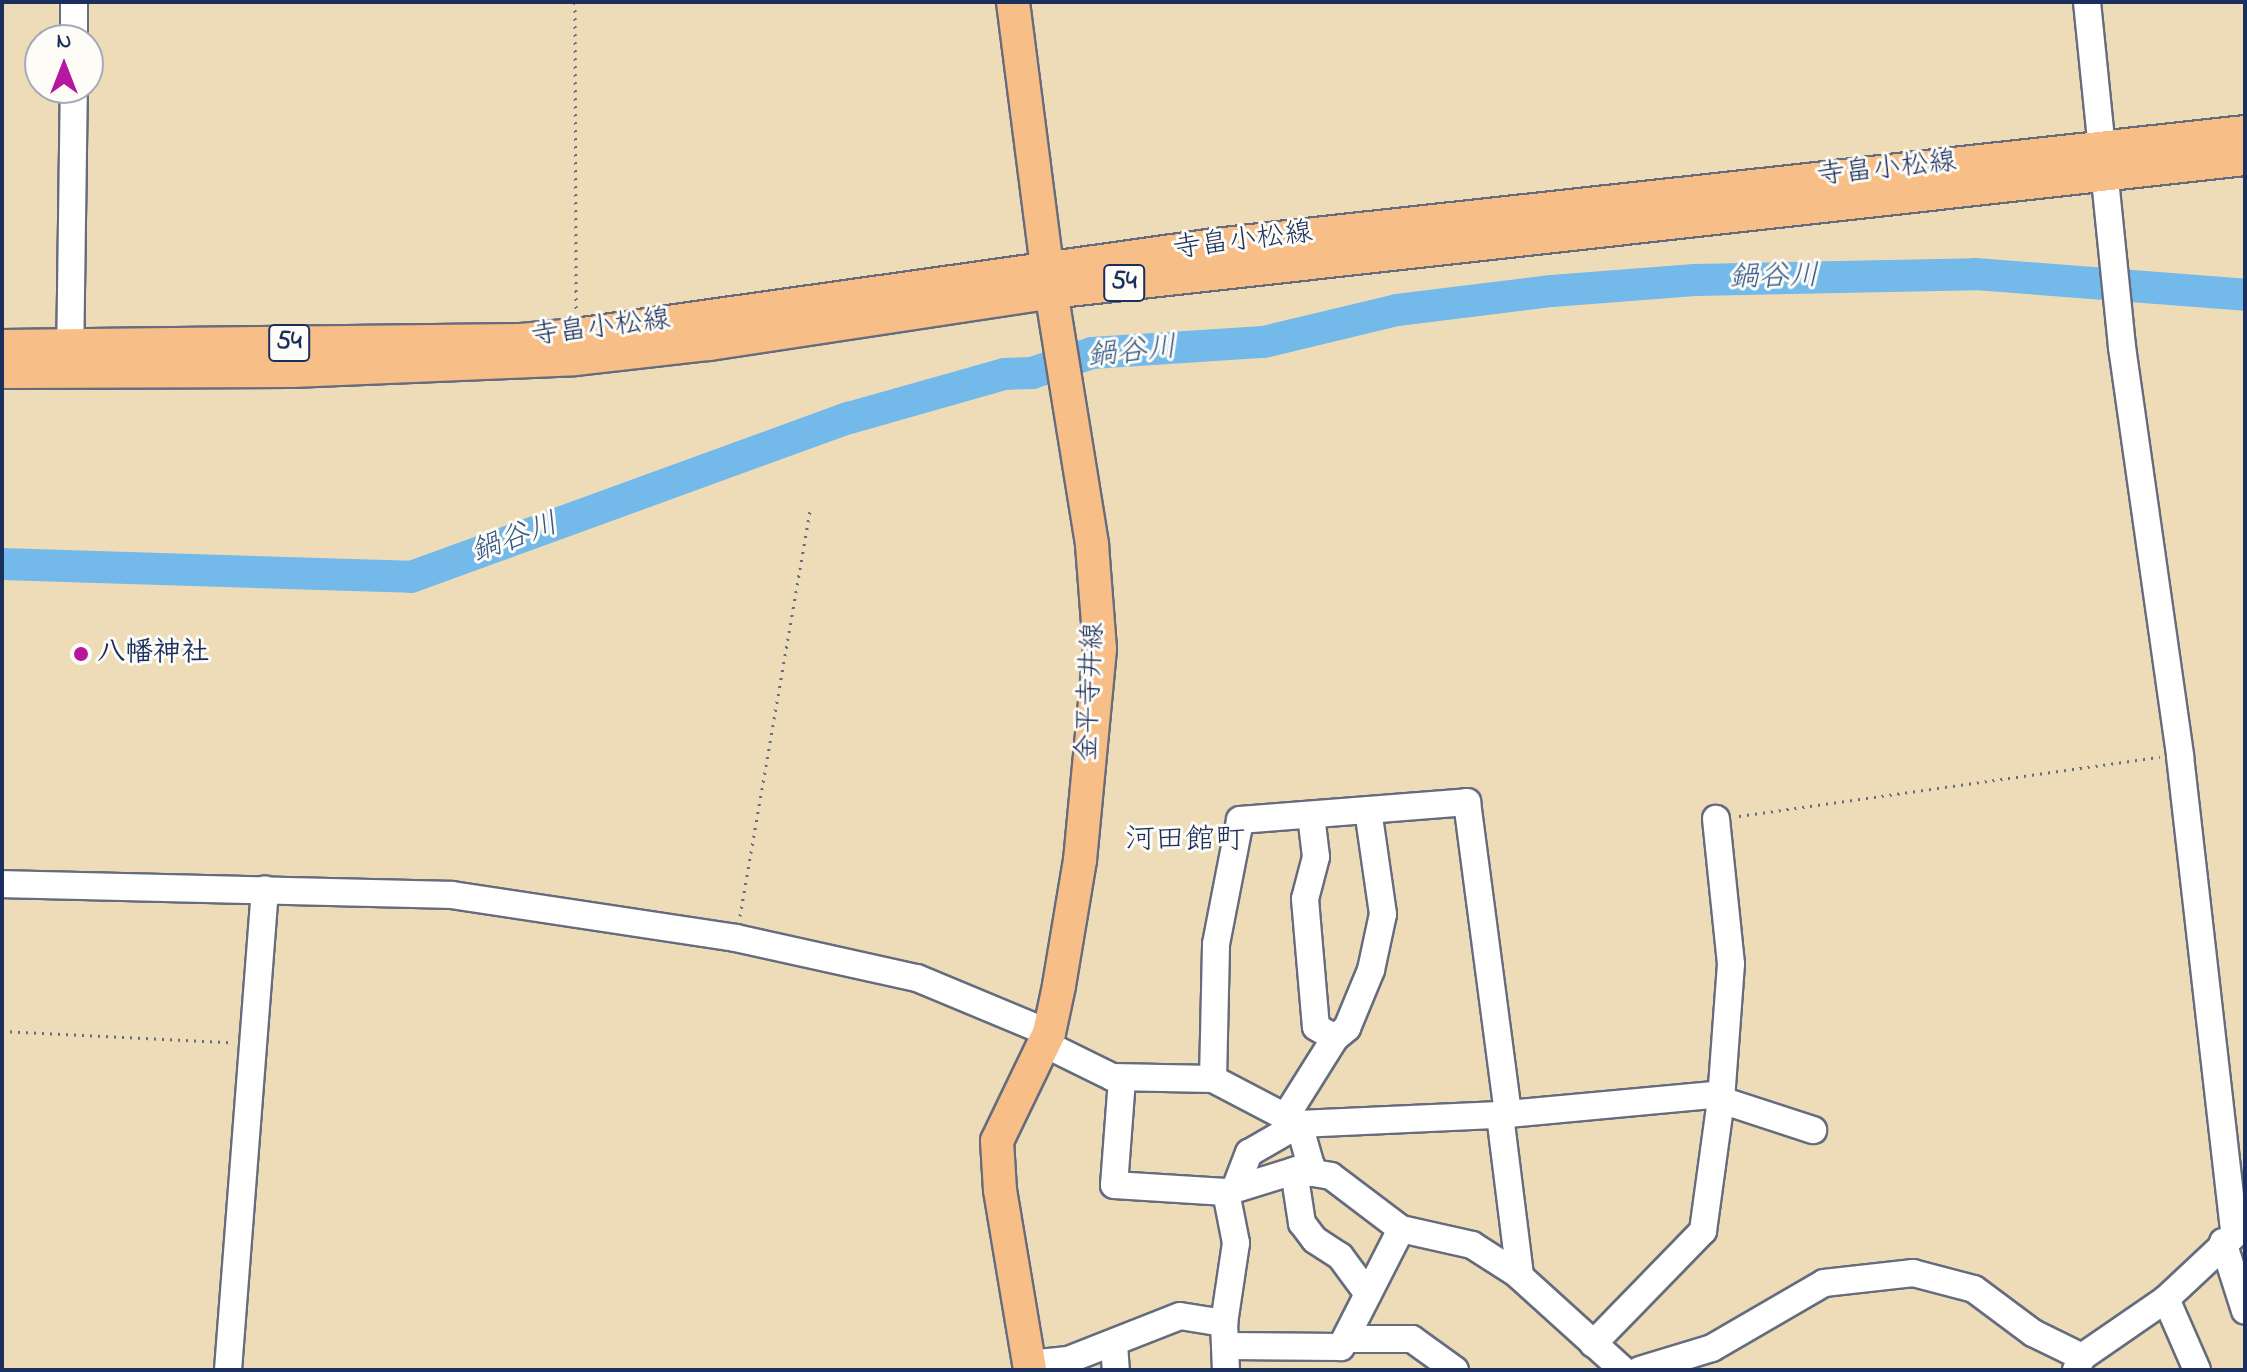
<!DOCTYPE html>
<meta charset="utf-8">
<style>
body{margin:0}
#map{position:relative;width:2247px;height:1372px;overflow:hidden;background:#eedcb9;font-family:"Indie Flower","Klee One",sans-serif}
div>[style]{position:absolute}
[style*='--x']{left:calc(var(--x)*1px);top:calc(var(--y)*1px);width:calc(var(--w)*1px);rotate:calc(var(--a)*1deg)}
.river>*{height:32px;margin:-16px;padding:0 16px;transform-origin:16px;border-radius:16px;background:#73b9e9}
.path>*{height:3px;margin-top:-1.5px;transform-origin:0;background:repeating-linear-gradient(90deg,#656c7e 0 2px,transparent 0 8px)}
.roads{filter:drop-shadow(2px 0 #656c7e) drop-shadow(-2px 0 #656c7e) drop-shadow(0 2px #656c7e) drop-shadow(0 -2px #656c7e)}
.minor>*{height:26px;margin:-13px;padding:0 13px;transform-origin:13px;border-radius:13px;background:#fff}
.major>*{height:32px;margin:-16px;padding:0 16px;transform-origin:16px;border-radius:16px;background:#f7be87}
.dots>*{width:22px;height:22px;translate:-50% -50%;box-sizing:border-box;border:4px solid #fdfcf7;border-radius:50%}
span{translate:-50% -50%;white-space:nowrap;text-align:center;line-height:1.15;-webkit-text-stroke:6px #fdfcf7;paint-order:stroke}
.shield-label span{padding:2px 6px;background:#fdfcf7;border:2px solid;border-radius:6px;-webkit-text-stroke-width:0}
.shield-label{font-size:26px;color:#1b2f5e;font-weight:700}
.street-label{font-size:28px;color:#1b2f5e}
.poi-label{font-size:28px;color:#1b2f5e;font-weight:700}
.left{translate:0 -50%;text-align:left}
.water-label{font-size:30px;color:#355888;font-style:italic}
.neighbourhood-label{font-size:30px;color:#1b2f5e}
.frame{position:absolute;inset:0;border:4px solid #1b2f5e;pointer-events:none}
.north{position:absolute;left:24px;top:24px;width:80px;height:80px;box-sizing:border-box;background:#fdfcf7;border:2px solid #a3aaba;border-radius:50%;rotate:0deg;font-size:22px;font-weight:700;line-height:32px;text-align:center;color:#1b2f5e}
.north::after{content:'';display:block;margin:auto;width:28px;height:36px;background:#b5179e;clip-path:polygon(50% 0,100% 100%,50% 72%,0 100%)}
</style>
<div id="map">
<div class="river">
<div style="--x:2;--y:564;--w:409;--a:1.8"></div>
<div style="--x:411;--y:577;--w:466;--a:-20"></div>
<div style="--x:849;--y:418;--w:161;--a:-15.8"></div>
<div style="--x:1004;--y:374;--w:28;--a:-2"></div>
<div style="--x:1032;--y:373;--w:63;--a:-18.4"></div>
<div style="--x:1092;--y:353;--w:172;--a:-3.7"></div>
<div style="--x:1264;--y:342;--w:137;--a:-13.5"></div>
<div style="--x:1397;--y:310;--w:156;--a:-7"></div>
<div style="--x:1552;--y:291;--w:143;--a:-4.4"></div>
<div style="--x:1695;--y:280;--w:280;--a:-1.2"></div>
<div style="--x:1975;--y:274;--w:271;--a:4.4"></div>
</div>
<div class="path">
<div style="--x:575;--y:2;--w:308;--a:89.8"></div>
<div style="--x:1739;--y:816;--w:425;--a:-8"></div>
<div style="--x:740;--y:916;--w:413;--a:-80.2"></div>
<div style="--x:2;--y:1031;--w:228;--a:2.8"></div>
</div>
<div class="roads">
<div class="minor">
<div style="--x:74;--y:2;--w:38;--a:90"></div>
<div style="--x:2087;--y:2;--w:347;--a:84.2"></div>
<div style="--x:2122;--y:347;--w:413;--a:81.9"></div>
<div style="--x:2180;--y:756;--w:479;--a:83.5"></div>
<div style="--x:70;--y:364;--w:276;--a:-89.2"></div>
<div style="--x:1311;--y:815;--w:42;--a:83.2"></div>
<div style="--x:1316;--y:857;--w:43;--a:104.7"></div>
<div style="--x:1305;--y:899;--w:128;--a:85.1"></div>
<div style="--x:1316;--y:1027;--w:22;--a:30"></div>
<div style="--x:2;--y:884;--w:450;--a:1.4"></div>
<div style="--x:452;--y:895;--w:287;--a:8.6"></div>
<div style="--x:736;--y:938;--w:185;--a:12.5"></div>
<div style="--x:917;--y:978;--w:143;--a:22.6"></div>
<div style="--x:1043;--y:1043;--w:77;--a:26.2"></div>
<div style="--x:1112;--y:1077;--w:101;--a:1.1"></div>
<div style="--x:1213;--y:1079;--w:97;--a:27.6"></div>
<div style="--x:1299;--y:1124;--w:51;--a:74.1"></div>
<div style="--x:1313;--y:1173;--w:18;--a:9"></div>
<div style="--x:1331;--y:1176;--w:88;--a:37.1"></div>
<div style="--x:1401;--y:1229;--w:73;--a:12.7"></div>
<div style="--x:1472;--y:1245;--w:52;--a:32.5"></div>
<div style="--x:1516;--y:1273;--w:144;--a:42.2"></div>
<div style="--x:1122;--y:1079;--w:106;--a:94.3"></div>
<div style="--x:1114;--y:1185;--w:112;--a:3.6"></div>
<div style="--x:1226;--y:1192;--w:52;--a:78.9"></div>
<div style="--x:1236;--y:1243;--w:81;--a:98.5"></div>
<div style="--x:1224;--y:1323;--w:47;--a:87.6"></div>
<div style="--x:1213;--y:1079;--w:135;--a:-88.7"></div>
<div style="--x:1216;--y:944;--w:126;--a:-79"></div>
<div style="--x:1240;--y:820;--w:228;--a:-4.5"></div>
<div style="--x:1467;--y:802;--w:315;--a:82.5"></div>
<div style="--x:1508;--y:1114;--w:8;--a:173"></div>
<div style="--x:1721;--y:1100;--w:97;--a:18.1"></div>
<div style="--x:1508;--y:1114;--w:215;--a:-5.3"></div>
<div style="--x:1286;--y:1116;--w:92;--a:-57.9"></div>
<div style="--x:1335;--y:1038;--w:16;--a:-40"></div>
<div style="--x:1347;--y:1028;--w:63;--a:-67.5"></div>
<div style="--x:1371;--y:970;--w:57;--a:-77.9"></div>
<div style="--x:1383;--y:914;--w:105;--a:-98.2"></div>
<div style="--x:1311;--y:1165;--w:18;--a:161"></div>
<div style="--x:1294;--y:1171;--w:53;--a:81.3"></div>
<div style="--x:1302;--y:1223;--w:21;--a:53"></div>
<div style="--x:1315;--y:1240;--w:30;--a:33"></div>
<div style="--x:1340;--y:1256;--w:47;--a:53.6"></div>
<div style="--x:1235;--y:1189;--w:39;--a:-69"></div>
<div style="--x:1249;--y:1153;--w:58;--a:-30.1"></div>
<div style="--x:1299;--y:1124;--w:201;--a:-2.6"></div>
<div style="--x:1500;--y:1115;--w:162;--a:82.9"></div>
<div style="--x:1226;--y:1192;--w:71;--a:-17.2"></div>
<div style="--x:2223;--y:1242;--w:72;--a:72.3"></div>
<div style="--x:2166;--y:1299;--w:77;--a:66.4"></div>
<div style="--x:1346;--y:1339;--w:66;--a:0"></div>
<div style="--x:1412;--y:1339;--w:53;--a:35.8"></div>
<div style="--x:1114;--y:1344;--w:26;--a:86"></div>
<div style="--x:1593;--y:1344;--w:158;--a:-45.8"></div>
<div style="--x:1703;--y:1231;--w:132;--a:-82.2"></div>
<div style="--x:1721;--y:1100;--w:136;--a:-85.8"></div>
<div style="--x:1731;--y:964;--w:146;--a:-95.9"></div>
<div style="--x:1228;--y:1346;--w:113;--a:0.5"></div>
<div style="--x:1341;--y:1347;--w:132;--a:-63"></div>
<div style="--x:1029;--y:1364;--w:39;--a:-6"></div>
<div style="--x:1068;--y:1360;--w:120;--a:-21.4"></div>
<div style="--x:1180;--y:1316;--w:45;--a:9"></div>
<div style="--x:228;--y:1370;--w:482;--a:-85.6"></div>
<div style="--x:1640;--y:1370;--w:75;--a:-17"></div>
<div style="--x:1712;--y:1348;--w:129;--a:-30.1"></div>
<div style="--x:1824;--y:1283;--w:90;--a:-6.4"></div>
<div style="--x:1913;--y:1273;--w:63;--a:14.7"></div>
<div style="--x:1974;--y:1289;--w:74;--a:36.7"></div>
<div style="--x:2033;--y:1333;--w:55;--a:26.1"></div>
<div style="--x:2076;--y:1370;--w:14;--a:-65"></div>
<div style="--x:2082;--y:1357;--w:102;--a:-34.6"></div>
<div style="--x:2166;--y:1299;--w:108;--a:-43.1"></div>
</div>
<div class="major">
<div style="--x:1013;--y:2;--w:266;--a:82.7"></div>
<div style="--x:1047;--y:266;--w:283;--a:80.8"></div>
<div style="--x:1092;--y:545;--w:104;--a:85.6"></div>
<div style="--x:1100;--y:649;--w:212;--a:95.4"></div>
<div style="--x:1080;--y:860;--w:128;--a:99.5"></div>
<div style="--x:1059;--y:986;--w:48;--a:102"></div>
<div style="--x:1049;--y:1033;--w:120;--a:115.7"></div>
<div style="--x:997;--y:1141;--w:49;--a:86.5"></div>
<div style="--x:1000;--y:1190;--w:182;--a:80.5"></div>
<div style="--x:2;--y:346;--w:519;--a:-0.66"></div>
<div style="--x:521;--y:340;--w:55;--a:-5.2"></div>
<div style="--x:576;--y:335;--w:645;--a:-8.02"></div>
<div style="--x:1215;--y:245;--w:1036;--a:-6.26"></div>
<div style="--x:2;--y:372;--w:290;--a:-0.2"></div>
<div style="--x:292;--y:371;--w:283;--a:-2.4"></div>
<div style="--x:575;--y:359;--w:135;--a:-6.4"></div>
<div style="--x:709;--y:344;--w:346;--a:-8.6"></div>
<div style="--x:1051;--y:292;--w:1201;--a:-6.36"></div>
</div>
</div>
<div class="dots">
<div style="left:81px;top:654px;background:#b5179e"></div>
</div>
<div class="shield-label">
<span style="left:1124px;top:283px">54</span>
<span style="left:289px;top:343px">54</span>
</div>
<div class="street-label">
<span style="left:1887px;top:170px;rotate:-6deg">寺畠小松線</span>
<span style="left:1243px;top:242px;rotate:-7deg">寺畠小松線</span>
<span style="left:601px;top:329px;rotate:-7deg">寺畠小松線</span>
<span style="left:1092px;top:692px;rotate:-87deg">金平寺井線</span>
</div>
<div class="poi-label">
<span class="left" style="left:97px;top:654px">八幡神社</span>
</div>
<div class="water-label">
<span style="left:1774px;top:278px;rotate:-1deg">鍋谷川</span>
<span style="left:1132px;top:353px;rotate:-6deg">鍋谷川</span>
<span style="left:515px;top:539px;rotate:-20deg">鍋谷川</span>
</div>
<div class="neighbourhood-label">
<span style="left:1185px;top:841px">河田館町</span>
</div>
<div class="frame"></div>
<div class="north">N</div>
</div>
